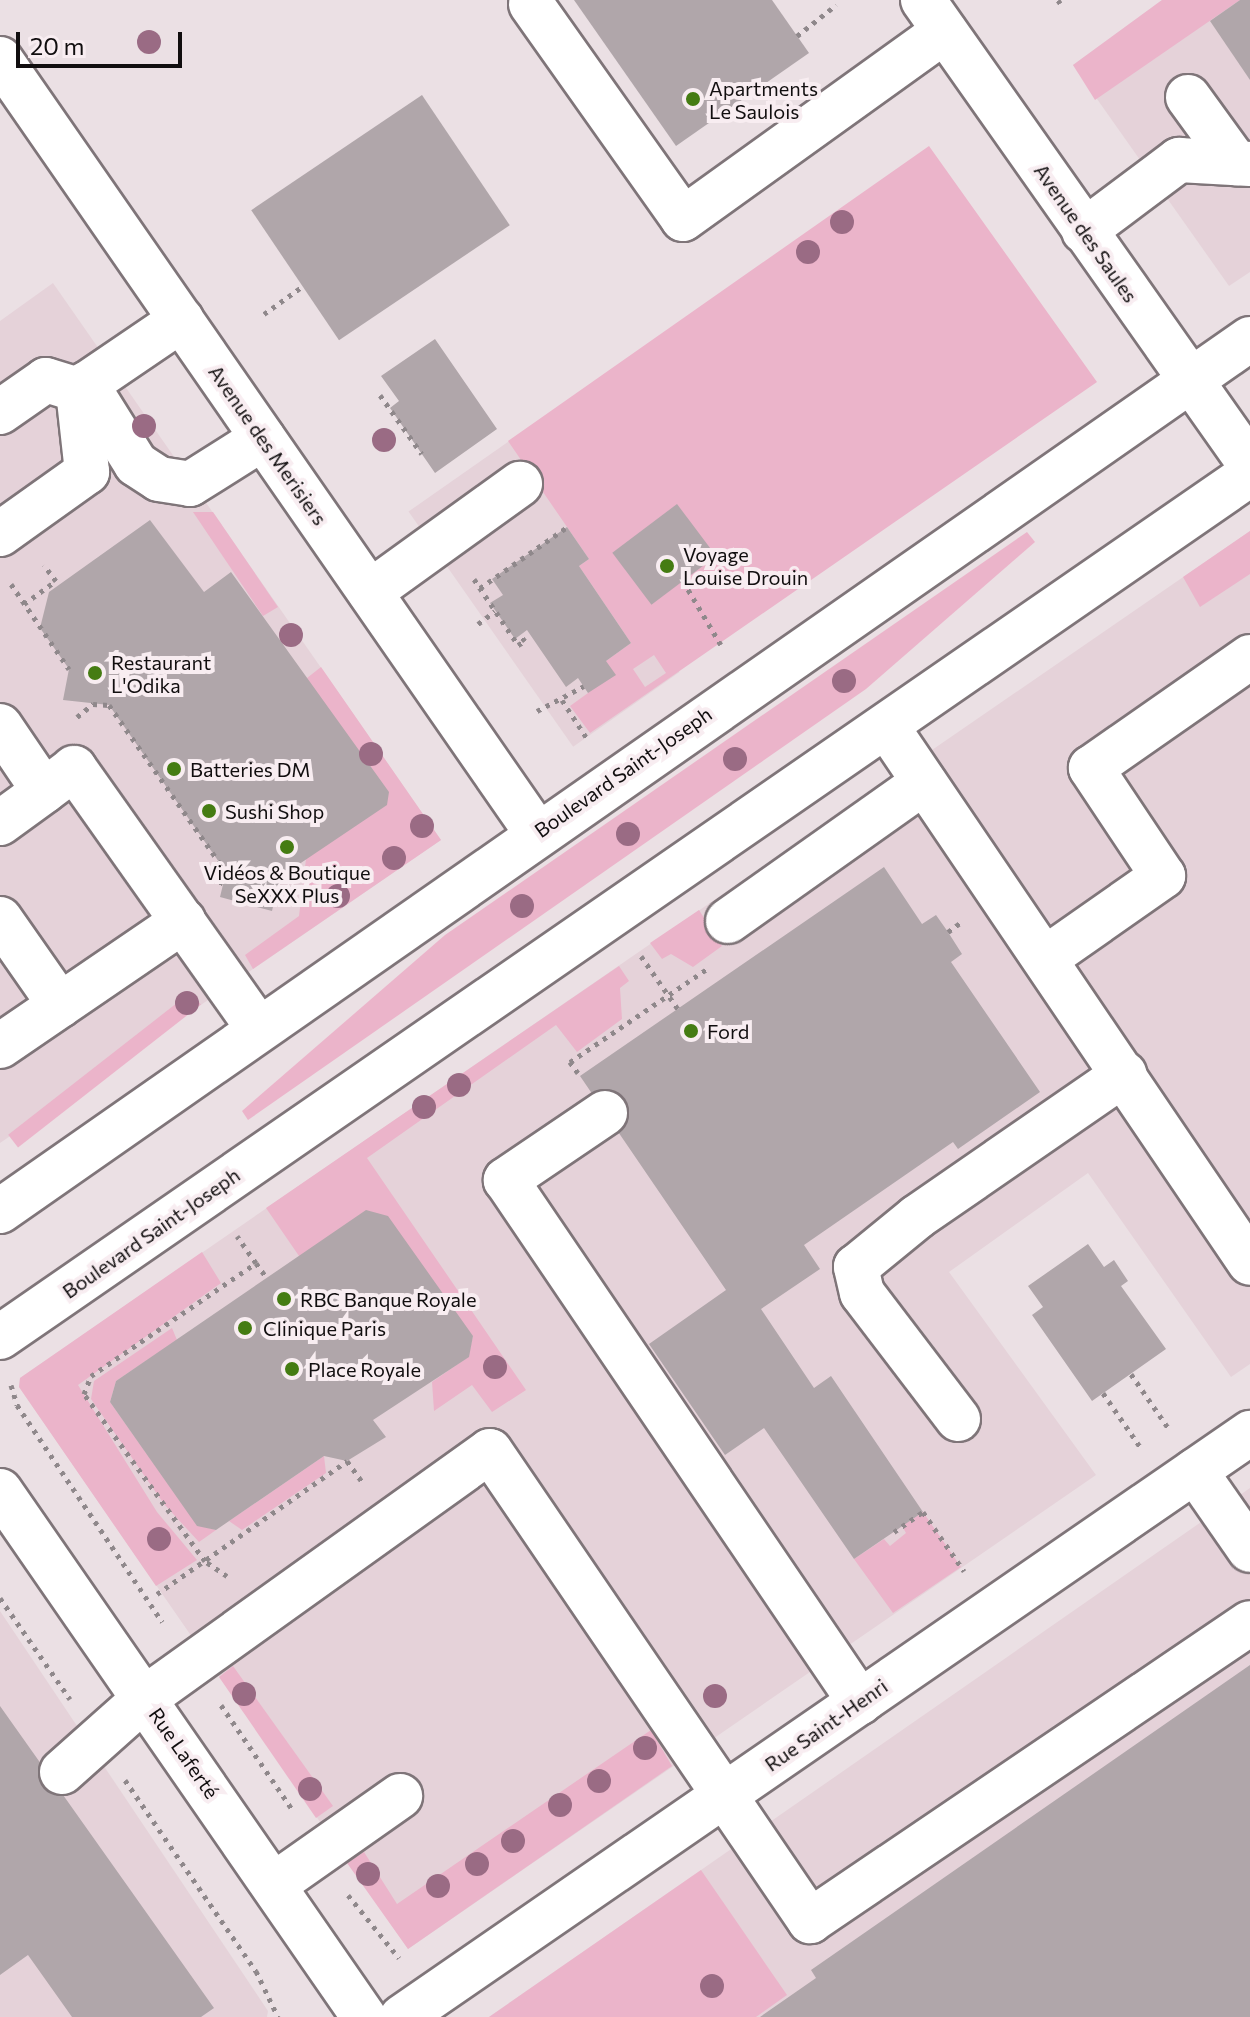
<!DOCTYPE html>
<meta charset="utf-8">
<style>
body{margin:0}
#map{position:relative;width:1250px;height:2017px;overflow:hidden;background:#ebe0e4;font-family:Commissioner,sans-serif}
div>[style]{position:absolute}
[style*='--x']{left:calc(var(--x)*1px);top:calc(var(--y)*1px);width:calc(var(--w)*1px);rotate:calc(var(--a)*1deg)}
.built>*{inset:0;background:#e5d2d9;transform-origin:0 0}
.green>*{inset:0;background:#ebb4ca;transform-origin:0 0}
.building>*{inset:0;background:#b0a6aa;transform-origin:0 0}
.path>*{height:5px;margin-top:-2.5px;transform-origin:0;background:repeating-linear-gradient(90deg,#8f888b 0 4px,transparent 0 10px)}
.roads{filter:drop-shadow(2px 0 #7f7579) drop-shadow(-2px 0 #7f7579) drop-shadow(0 2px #7f7579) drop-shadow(0 -2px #7f7579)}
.minor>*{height:44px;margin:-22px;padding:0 22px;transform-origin:22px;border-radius:22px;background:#fff}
.major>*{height:44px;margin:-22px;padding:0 22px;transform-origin:22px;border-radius:22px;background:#fff}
.trees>*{width:24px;height:24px;margin:-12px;border-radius:50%;background:#9a6b84}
.dots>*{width:22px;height:22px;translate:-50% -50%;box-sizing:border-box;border:4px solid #f8edf1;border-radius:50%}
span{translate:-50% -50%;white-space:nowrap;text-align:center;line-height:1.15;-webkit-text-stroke:8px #f8edf1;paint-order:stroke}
.poi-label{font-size:20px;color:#110e0f}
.left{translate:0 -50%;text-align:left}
.street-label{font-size:20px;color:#110e0f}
.scale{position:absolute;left:16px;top:32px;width:166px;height:36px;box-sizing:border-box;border:4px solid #110e0f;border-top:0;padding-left:10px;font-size:24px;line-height:28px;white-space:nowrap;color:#110e0f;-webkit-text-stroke:6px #f8edf1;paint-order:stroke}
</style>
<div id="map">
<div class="built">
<div style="clip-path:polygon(1162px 0,1250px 0,1250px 272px,1229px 286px,1073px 65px)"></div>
<div style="clip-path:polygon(53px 283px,441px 840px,0 1143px,0 321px)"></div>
<div style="left:515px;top:437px;width:287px;height:130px;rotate:55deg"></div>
<div style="clip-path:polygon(1250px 531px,1250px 1364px,1231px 1377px,1088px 1173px,949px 1272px,1096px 1475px,408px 1949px,19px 1387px,20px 1378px)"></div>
<div style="clip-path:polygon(1250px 1488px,1250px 2017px,489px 2017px,701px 1870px)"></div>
<div style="clip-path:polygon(0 1611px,268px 2011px,267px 2017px,0 2017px)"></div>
</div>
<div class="green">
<div style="clip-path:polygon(1162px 0,1240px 0,1095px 100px,1073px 65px)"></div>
<div style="clip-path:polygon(evenodd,929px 146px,1097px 382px,590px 733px,570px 706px,588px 693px,606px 661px,631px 643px,579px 566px,589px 559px,508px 441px,929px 146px,654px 655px,666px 673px,645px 687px,633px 669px,654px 655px)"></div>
<div style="clip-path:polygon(193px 512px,213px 512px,278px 607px,263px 616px)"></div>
<div style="clip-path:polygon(1250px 531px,1250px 574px,1200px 607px,1183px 577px)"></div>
<div style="clip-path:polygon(1027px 532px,1035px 542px,866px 689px,248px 1120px,242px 1111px,445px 935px)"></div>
<div style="clip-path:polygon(321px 667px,441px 840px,253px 969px,245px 955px,299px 916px,306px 859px,307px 678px)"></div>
<div style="clip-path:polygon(699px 910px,722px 946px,693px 967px,671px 954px,662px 959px,650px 943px)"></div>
<div style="clip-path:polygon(619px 966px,629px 981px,620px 988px,622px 1019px,577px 1052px,556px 1025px,367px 1158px,526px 1390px,492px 1412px,472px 1385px,434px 1411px,432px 1382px,468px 1357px,473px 1336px,299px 1256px,266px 1208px)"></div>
<div style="left:191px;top:992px;width:16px;height:232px;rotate:52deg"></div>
<div style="clip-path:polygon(202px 1252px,221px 1283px,78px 1385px,157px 1512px,197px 1560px,156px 1586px,19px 1387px,20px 1378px)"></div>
<div style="clip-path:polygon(172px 1328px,177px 1340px,116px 1381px,110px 1402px,197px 1525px,216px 1530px,199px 1542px,164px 1504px,91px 1399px,94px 1381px)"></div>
<div style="clip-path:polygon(324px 1456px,326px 1473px,242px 1530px,229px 1521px)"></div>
<div style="clip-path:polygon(923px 1512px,961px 1567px,893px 1613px,854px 1559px,884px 1539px,890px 1546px,906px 1533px,902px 1526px)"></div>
<div style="clip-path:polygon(233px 1666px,333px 1806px,316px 1818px,219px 1677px)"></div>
<div style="clip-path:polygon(651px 1730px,672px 1766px,408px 1949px,347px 1863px,364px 1852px,397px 1904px)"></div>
<div style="clip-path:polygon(701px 1870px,787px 1995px,756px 2017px,489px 2017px)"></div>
</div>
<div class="building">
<div style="clip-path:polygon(574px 0,772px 0,809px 53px,676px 146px)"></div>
<div style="clip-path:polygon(1240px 0,1250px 0,1250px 80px,1210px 21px)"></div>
<div style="left:422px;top:95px;width:157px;height:206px;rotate:56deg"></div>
<div style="clip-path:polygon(435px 339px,497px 429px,435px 473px,390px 408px,399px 401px,381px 376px)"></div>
<div style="left:677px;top:504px;width:65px;height:81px;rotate:53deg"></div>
<div style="clip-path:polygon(150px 520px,204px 592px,231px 572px,389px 792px,387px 805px,280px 877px,272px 911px,220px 897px,226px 872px,109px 705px,63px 700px,69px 669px,40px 628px,49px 592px)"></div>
<div style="clip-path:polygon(567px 527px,589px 559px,579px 566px,631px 643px,606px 661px,616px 675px,588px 693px,578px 678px,566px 687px,527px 630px,515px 639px,490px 603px,503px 595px,492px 579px)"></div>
<div style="clip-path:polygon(884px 867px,922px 924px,936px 915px,948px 932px,962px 954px,951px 962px,1040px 1092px,958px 1149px,953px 1142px,804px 1245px,820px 1269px,761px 1309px,814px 1388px,831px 1376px,923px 1512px,854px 1559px,764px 1428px,725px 1455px,649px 1344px,726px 1290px,580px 1076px)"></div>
<div style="clip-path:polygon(366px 1210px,388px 1216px,473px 1336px,469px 1357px,373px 1420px,386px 1437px,347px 1461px,324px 1456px,216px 1530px,197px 1526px,110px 1402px,116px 1381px)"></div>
<div style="clip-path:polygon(1088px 1244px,1104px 1267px,1114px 1260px,1128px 1281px,1121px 1286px,1166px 1349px,1092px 1401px,1032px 1315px,1043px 1307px,1028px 1286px)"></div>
<div style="clip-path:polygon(1250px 1665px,1250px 2017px,760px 2017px,816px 1978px,811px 1970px)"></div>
<div style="clip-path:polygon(0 1706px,214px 2008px,201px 2017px,72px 2017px,28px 1955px,0 1975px)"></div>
</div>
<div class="path">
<div style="--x:1058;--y:0;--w:4;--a:56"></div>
<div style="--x:797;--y:36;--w:50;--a:-38.5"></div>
<div style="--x:264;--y:314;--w:48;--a:-35.7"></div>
<div style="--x:380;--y:395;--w:72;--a:54.6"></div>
<div style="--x:474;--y:579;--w:79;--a:56.3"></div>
<div style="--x:518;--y:645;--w:8;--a:-30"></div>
<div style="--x:525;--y:641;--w:8;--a:-130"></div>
<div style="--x:683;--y:581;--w:74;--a:59.3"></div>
<div style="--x:11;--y:584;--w:103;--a:55.7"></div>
<div style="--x:480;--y:588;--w:106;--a:-35"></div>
<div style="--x:24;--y:604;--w:39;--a:-36"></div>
<div style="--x:56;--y:581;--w:20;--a:-127"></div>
<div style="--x:478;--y:624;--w:21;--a:-37"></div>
<div style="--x:562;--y:700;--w:48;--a:57"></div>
<div style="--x:537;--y:711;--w:53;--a:-28"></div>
<div style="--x:77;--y:717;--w:21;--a:-39"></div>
<div style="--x:93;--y:704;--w:16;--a:4"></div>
<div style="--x:109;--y:705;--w:204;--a:55"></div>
<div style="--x:226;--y:872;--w:17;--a:118"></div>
<div style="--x:275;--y:897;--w:14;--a:8"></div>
<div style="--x:289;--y:899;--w:33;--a:-79"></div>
<div style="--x:948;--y:932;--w:15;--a:-37"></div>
<div style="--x:641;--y:956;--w:65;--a:55.1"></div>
<div style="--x:578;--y:1073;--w:14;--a:-126"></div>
<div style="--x:570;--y:1062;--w:169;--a:-34.2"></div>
<div style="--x:256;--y:1263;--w:19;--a:54"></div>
<div style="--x:1131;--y:1374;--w:67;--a:55.4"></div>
<div style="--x:11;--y:1385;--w:21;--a:73"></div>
<div style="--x:17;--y:1405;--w:261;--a:56.2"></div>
<div style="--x:1103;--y:1393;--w:67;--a:55.4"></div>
<div style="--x:894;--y:1532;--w:35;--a:-35"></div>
<div style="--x:923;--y:1512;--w:72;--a:55.2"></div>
<div style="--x:227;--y:1576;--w:27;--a:-146"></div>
<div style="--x:205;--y:1561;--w:206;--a:-125.9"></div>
<div style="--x:84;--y:1394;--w:19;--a:-69"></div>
<div style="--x:91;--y:1376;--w:200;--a:-34.4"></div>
<div style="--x:256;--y:1263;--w:33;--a:-125"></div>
<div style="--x:157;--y:1594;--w:232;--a:-35"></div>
<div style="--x:347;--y:1461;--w:27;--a:54"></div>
<div style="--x:0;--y:1598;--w:123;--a:55.3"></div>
<div style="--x:221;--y:1705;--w:126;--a:55.7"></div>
<div style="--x:125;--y:1780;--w:232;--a:55.6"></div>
<div style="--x:256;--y:1971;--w:51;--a:64.4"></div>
<div style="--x:348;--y:1895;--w:81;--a:51"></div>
</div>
<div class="roads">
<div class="minor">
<div style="--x:923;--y:0;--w:568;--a:54.83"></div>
<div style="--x:531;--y:4;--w:263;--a:54.7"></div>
<div style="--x:683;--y:219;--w:322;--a:-35.7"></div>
<div style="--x:0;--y:59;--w:941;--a:55.26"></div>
<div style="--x:1188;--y:97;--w:82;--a:54"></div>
<div style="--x:1084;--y:231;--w:119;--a:-36.8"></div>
<div style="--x:1179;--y:160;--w:71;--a:3.2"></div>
<div style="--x:86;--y:384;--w:94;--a:58"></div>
<div style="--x:136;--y:464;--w:27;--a:33"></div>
<div style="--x:159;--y:479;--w:31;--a:9"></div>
<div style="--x:190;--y:484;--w:86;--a:-32.2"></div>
<div style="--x:78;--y:390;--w:125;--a:-34.2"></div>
<div style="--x:0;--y:412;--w:56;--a:-34.8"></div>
<div style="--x:46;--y:380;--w:34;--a:17"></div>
<div style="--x:0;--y:534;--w:107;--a:-35.5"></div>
<div style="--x:87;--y:472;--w:82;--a:-96.3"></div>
<div style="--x:370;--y:592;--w:185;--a:-35.8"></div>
<div style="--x:0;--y:726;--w:78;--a:55.9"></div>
<div style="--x:44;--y:791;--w:38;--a:-37"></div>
<div style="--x:74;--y:768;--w:320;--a:54.7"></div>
<div style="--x:887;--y:727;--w:647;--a:55.89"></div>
<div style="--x:0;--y:823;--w:54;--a:-36"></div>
<div style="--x:0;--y:919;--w:105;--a:55.1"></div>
<div style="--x:728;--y:921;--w:240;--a:-35.3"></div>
<div style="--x:1046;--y:958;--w:143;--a:-35"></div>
<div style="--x:1163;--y:876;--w:130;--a:-123.7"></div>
<div style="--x:1091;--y:768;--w:194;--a:-34.9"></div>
<div style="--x:0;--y:1046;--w:222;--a:-34.3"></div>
<div style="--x:605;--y:1113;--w:120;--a:145.9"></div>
<div style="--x:506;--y:1180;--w:631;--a:55.86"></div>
<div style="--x:958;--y:1419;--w:158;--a:-127.3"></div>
<div style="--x:862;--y:1293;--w:27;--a:-103"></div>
<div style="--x:856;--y:1267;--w:79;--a:-39.3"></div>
<div style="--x:917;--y:1217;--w:252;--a:-34.6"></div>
<div style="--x:1195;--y:1471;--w:96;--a:55.2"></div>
<div style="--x:0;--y:1491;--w:640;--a:55.32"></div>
<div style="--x:62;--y:1772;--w:111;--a:-41.7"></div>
<div style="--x:145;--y:1698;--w:424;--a:-35.6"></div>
<div style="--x:490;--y:1451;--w:569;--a:55.75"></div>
<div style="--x:810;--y:1921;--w:531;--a:-34.11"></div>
<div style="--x:275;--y:1884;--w:153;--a:-35.1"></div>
<div style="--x:402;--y:2017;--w:1030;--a:-34.55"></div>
</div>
<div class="major">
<div style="--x:0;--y:1211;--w:1524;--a:-34.9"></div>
<div style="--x:0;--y:1337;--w:1519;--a:-34.62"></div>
</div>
</div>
<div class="trees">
<div style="left:149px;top:42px"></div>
<div style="left:842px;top:222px"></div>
<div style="left:808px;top:252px"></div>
<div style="left:144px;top:426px"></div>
<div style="left:384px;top:440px"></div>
<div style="left:291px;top:635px"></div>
<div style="left:844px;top:681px"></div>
<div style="left:371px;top:754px"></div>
<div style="left:735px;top:759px"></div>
<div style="left:422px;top:826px"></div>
<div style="left:628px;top:834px"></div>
<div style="left:394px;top:858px"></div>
<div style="left:338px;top:896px"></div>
<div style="left:522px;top:906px"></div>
<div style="left:187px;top:1003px"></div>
<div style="left:459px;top:1085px"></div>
<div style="left:424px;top:1107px"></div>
<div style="left:495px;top:1367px"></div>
<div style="left:159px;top:1539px"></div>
<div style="left:244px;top:1694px"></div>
<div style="left:715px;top:1696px"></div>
<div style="left:645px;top:1748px"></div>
<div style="left:599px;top:1781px"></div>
<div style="left:310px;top:1789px"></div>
<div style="left:560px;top:1805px"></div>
<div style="left:513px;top:1841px"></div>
<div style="left:477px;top:1864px"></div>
<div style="left:368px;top:1874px"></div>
<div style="left:438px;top:1886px"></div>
<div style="left:712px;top:1986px"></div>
</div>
<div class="dots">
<div style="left:693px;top:99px;background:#457c13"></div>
<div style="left:667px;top:566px;background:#457c13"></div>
<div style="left:95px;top:673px;background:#457c13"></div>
<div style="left:174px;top:769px;background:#457c13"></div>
<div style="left:209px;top:811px;background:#457c13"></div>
<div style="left:287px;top:847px;background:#457c13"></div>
<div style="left:691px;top:1031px;background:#457c13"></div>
<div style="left:284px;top:1299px;background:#457c13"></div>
<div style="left:245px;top:1328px;background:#457c13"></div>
<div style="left:292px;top:1369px;background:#457c13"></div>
</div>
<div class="poi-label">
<span class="left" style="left:709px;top:100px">Apartments<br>Le Saulois</span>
<span class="left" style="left:683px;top:566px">Voyage<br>Louise Drouin</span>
<span class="left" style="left:111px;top:674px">Restaurant<br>L'Odika</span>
<span class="left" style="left:190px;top:769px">Batteries DM</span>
<span class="left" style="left:225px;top:811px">Sushi Shop</span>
<span style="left:287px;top:884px">Vidéos &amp; Boutique<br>SeXXX Plus</span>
<span class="left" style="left:707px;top:1031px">Ford</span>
<span class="left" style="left:300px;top:1299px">RBC Banque Royale</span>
<span class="left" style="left:263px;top:1328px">Clinique Paris</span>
<span class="left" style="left:308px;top:1369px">Place Royale</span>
</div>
<div class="street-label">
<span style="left:1086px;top:233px;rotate:55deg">Avenue des Saules</span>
<span style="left:268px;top:445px;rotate:55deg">Avenue des Merisiers</span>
<span style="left:623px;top:772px;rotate:-35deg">Boulevard Saint-Joseph</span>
<span style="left:151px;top:1233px;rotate:-35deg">Boulevard Saint-Joseph</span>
<span style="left:826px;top:1725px;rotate:-35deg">Rue Saint-Henri</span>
<span style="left:184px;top:1753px;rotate:55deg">Rue Laferté</span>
</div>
<div class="scale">20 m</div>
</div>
